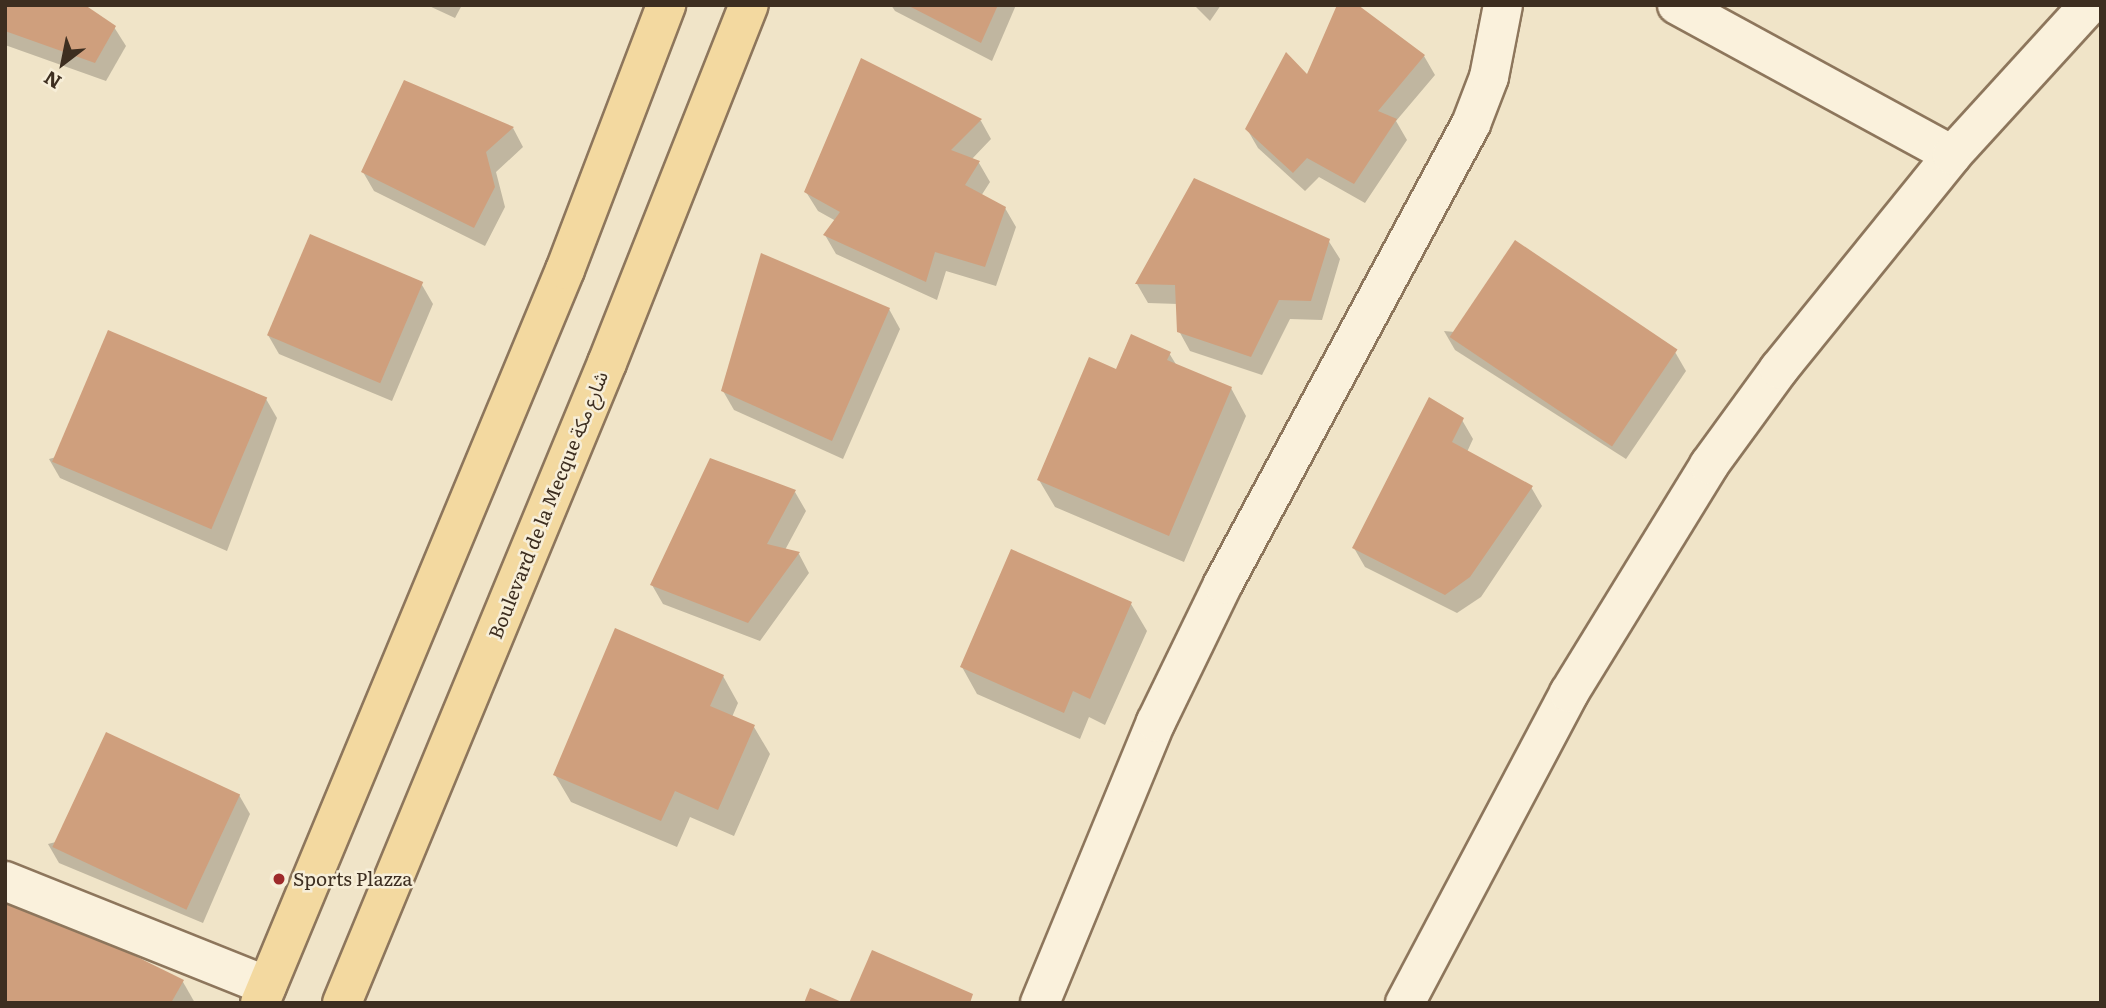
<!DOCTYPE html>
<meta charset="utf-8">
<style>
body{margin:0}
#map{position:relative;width:2106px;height:1008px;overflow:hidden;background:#f0e4c8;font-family:Literata,"Noto Sans Arabic",serif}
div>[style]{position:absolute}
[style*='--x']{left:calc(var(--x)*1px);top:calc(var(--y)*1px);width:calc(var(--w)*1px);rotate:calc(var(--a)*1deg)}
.shadow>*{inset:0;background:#0003}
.building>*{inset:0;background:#cf9f7d;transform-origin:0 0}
.roads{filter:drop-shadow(2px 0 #8d765c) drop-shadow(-2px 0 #8d765c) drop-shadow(0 2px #8d765c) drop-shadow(0 -2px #8d765c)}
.minor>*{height:38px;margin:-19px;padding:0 19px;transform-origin:19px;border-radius:19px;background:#faf1dc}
.major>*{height:38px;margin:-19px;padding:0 19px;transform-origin:19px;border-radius:19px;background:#f3d9a0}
.dots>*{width:19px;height:19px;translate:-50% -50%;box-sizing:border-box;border:4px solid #f7eed8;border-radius:50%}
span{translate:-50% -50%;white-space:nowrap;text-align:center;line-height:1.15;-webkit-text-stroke:5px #f7eed8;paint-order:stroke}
.street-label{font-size:19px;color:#3d2e20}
.poi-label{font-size:19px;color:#3d2e20}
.left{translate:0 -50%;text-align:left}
.frame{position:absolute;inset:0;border:7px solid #3d2e20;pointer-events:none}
.north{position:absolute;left:28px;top:28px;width:70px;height:70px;-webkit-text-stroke:5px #f7eed8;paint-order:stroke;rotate:212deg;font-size:19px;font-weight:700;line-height:28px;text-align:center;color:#3d2e20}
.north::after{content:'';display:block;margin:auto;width:24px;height:32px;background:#3d2e20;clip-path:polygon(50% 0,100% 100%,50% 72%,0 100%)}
</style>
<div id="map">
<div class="shadow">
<div style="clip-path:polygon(5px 5px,114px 27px,126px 46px,106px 81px,5px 45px)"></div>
<div style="clip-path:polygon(427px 5px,462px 5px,455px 18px)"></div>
<div style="clip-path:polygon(891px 5px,1016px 5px,992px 61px,895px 11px)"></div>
<div style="clip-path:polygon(1194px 5px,1221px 5px,1210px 21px)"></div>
<div style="clip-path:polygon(1424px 56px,1435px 75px,1396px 121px,1407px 140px,1365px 203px,1319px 177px,1305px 191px,1258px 148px,1247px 129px,1307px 78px)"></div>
<div style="clip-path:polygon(862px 61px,981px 121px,991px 139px,971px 160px,979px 163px,990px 182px,981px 196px,1005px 208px,1016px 227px,996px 286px,946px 271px,937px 300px,836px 254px,825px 235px,836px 221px,818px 211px,806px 192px)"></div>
<div style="clip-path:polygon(513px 128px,523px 147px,496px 172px,505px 207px,485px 246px,374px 191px,363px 172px)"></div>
<div style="clip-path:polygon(1195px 180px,1328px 240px,1340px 259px,1322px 320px,1290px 319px,1262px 375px,1190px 351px,1179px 331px,1178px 304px,1148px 303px,1137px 284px)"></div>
<div style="clip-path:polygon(422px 285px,433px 304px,392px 401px,279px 354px,268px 335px)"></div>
<div style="clip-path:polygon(889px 309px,900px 329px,843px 459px,734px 410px,723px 391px)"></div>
<div style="clip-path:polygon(1444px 331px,1675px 352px,1686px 371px,1626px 459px,1455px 350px)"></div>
<div style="clip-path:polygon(1169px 353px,1177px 366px,1231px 388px,1246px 416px,1184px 562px,1055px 507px,1039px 480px,1117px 371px)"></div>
<div style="clip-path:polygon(266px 399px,277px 418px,227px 551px,60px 478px,49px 459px)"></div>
<div style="clip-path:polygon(1462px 420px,1473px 439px,1467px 452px,1531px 487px,1542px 506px,1481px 597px,1457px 613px,1365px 567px,1354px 548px)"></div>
<div style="clip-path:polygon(795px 492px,806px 511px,785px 550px,799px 554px,809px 573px,760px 641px,663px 604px,652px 585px)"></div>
<div style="clip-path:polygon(1131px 604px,1147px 631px,1105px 725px,1089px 717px,1080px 739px,977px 694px,962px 667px)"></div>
<div style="clip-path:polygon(723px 676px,738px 703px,732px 717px,754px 727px,770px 754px,734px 836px,690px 817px,677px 847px,571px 802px,555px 775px)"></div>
<div style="clip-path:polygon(239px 795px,250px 814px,203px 923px,59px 863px,48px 844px)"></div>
<div style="clip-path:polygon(183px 982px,195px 1003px,5px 1003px)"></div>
</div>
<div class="building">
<div style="clip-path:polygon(5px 5px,85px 5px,116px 26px,95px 63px,5px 31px)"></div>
<div style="clip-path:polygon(907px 5px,998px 5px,981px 43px)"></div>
<div style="clip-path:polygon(1337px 5px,1358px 5px,1425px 55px,1378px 111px,1397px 119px,1354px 184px,1307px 158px,1293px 173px,1245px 129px,1286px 52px,1307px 74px)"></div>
<div style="clip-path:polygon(861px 58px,982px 119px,951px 150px,980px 161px,965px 185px,1006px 207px,985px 267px,935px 252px,926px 282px,823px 235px,840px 212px,804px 192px)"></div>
<div style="clip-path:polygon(404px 80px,514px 127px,486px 152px,495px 187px,474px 228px,361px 172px)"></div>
<div style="clip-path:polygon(1194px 178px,1330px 239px,1311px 301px,1279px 300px,1251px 357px,1177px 332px,1175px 285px,1135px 284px)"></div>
<div style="left:310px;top:234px;width:123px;height:110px;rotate:23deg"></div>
<div style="left:1515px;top:240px;width:196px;height:117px;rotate:34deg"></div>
<div style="clip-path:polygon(761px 253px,890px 308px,832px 441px,721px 391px)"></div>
<div style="left:108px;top:330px;width:173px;height:143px;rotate:23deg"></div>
<div style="clip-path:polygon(1131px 334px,1171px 352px,1167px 360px,1232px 387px,1169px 536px,1037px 480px,1089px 357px,1116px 369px)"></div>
<div style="clip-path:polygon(1429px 397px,1464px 418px,1452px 442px,1533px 486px,1470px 577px,1445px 595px,1352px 548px)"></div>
<div style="clip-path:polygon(710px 458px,796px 490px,767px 544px,800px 552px,748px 623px,650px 585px)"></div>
<div style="clip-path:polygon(1011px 549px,1132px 602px,1090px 699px,1073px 691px,1064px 713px,960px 667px)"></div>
<div style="clip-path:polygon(615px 628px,724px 675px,710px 706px,755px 725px,718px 810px,675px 791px,661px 821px,553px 775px)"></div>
<div style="left:106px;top:732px;width:148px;height:127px;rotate:25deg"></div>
<div style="clip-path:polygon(5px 892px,184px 980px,171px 1003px,5px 1003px)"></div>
<div style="clip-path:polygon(872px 950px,973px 994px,970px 1003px,849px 1003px)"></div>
<div style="clip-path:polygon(810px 988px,844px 1003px,804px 1003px)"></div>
</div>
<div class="roads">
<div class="minor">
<div style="--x:1677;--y:5;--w:313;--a:28.6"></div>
<div style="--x:5;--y:881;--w:282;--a:21.8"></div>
<div style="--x:1040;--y:1003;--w:304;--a:-67.6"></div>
<div style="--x:1156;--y:722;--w:153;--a:-64.1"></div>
<div style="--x:1223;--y:584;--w:523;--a:-61.67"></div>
<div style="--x:1471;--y:124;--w:50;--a:-69"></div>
<div style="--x:1489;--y:77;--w:73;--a:-79"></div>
<div style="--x:1405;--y:1003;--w:351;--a:-62.1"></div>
<div style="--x:1569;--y:693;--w:268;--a:-58.4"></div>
<div style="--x:1709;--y:465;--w:119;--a:-53.9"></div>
<div style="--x:1779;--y:369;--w:275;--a:-51"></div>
<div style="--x:1952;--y:155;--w:203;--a:-47.6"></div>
</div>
<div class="major">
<div style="--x:260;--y:1003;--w:794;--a:-67.41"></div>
<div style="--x:565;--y:270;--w:284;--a:-69.1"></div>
<div style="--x:342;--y:1003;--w:693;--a:-67.51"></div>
<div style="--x:607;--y:363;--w:385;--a:-68.4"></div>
</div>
</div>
<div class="dots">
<div style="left:279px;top:879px;background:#9e2a2b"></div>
</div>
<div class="street-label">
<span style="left:548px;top:505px;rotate:-68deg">Boulevard de la Mecque شارع مكة</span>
</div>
<div class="poi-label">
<span class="left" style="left:293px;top:879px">Sports Plazza</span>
</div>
<div class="frame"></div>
<div class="north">N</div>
</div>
